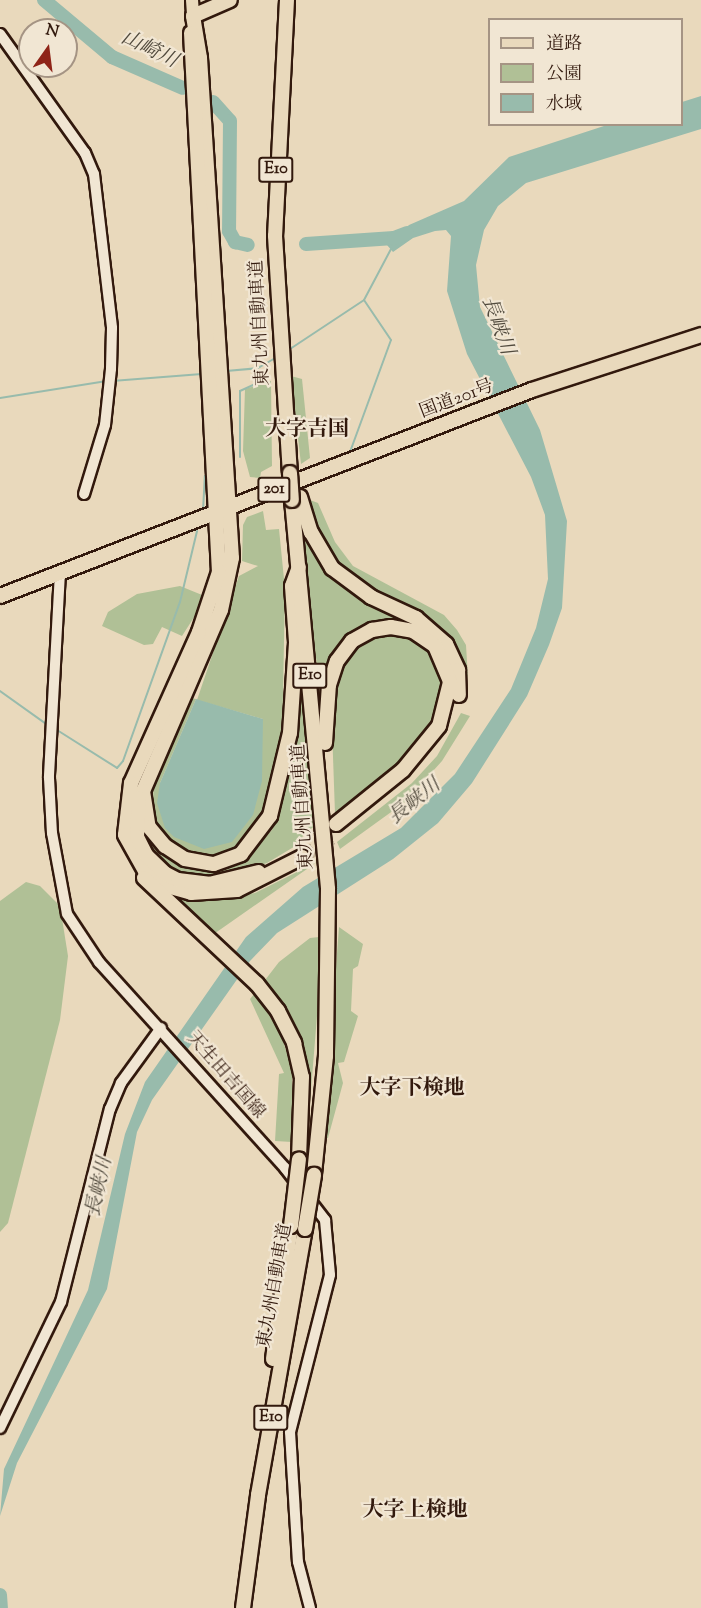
<!DOCTYPE html>
<meta charset="utf-8">
<style>
body{margin:0}
#map{position:relative;width:701px;height:1608px;overflow:hidden;background:#e9d9bc;font-family:"Sorts Mill Goudy","Noto Serif JP",serif}
div>[style]{position:absolute}
[style*='--x']{left:calc(var(--x)*1px);top:calc(var(--y)*1px);width:calc(var(--w)*1px);rotate:calc(var(--a)*1deg)}
.green>*{inset:0;background:#b0c096}
.water>*{inset:0;background:#98bbac}
.stream>*{height:2px;margin:-1px;padding:0 1px;transform-origin:1px;border-radius:1px;background:#98bbac}
.river>*{height:14px;margin:-7px;padding:0 7px;transform-origin:7px;border-radius:7px;background:#98bbac}
.highway-tunnel>*{height:14px;margin-top:-7px;transform-origin:0;background:repeating-linear-gradient(90deg,#c4b399 0 14px,transparent 0 21px)}
.roads{filter:drop-shadow(2px 0 #32190d) drop-shadow(-2px 0 #32190d) drop-shadow(0 2px #32190d) drop-shadow(0 -2px #32190d)}
.secondary>*{height:10px;margin:-5px;padding:0 5px;transform-origin:5px;border-radius:5px;background:#f1e6d3}
.primary>*{height:12px;margin:-6px;padding:0 6px;transform-origin:6px;border-radius:6px;background:#e9d9bc}
.highway>*{height:14px;margin:-7px;padding:0 7px;transform-origin:7px;border-radius:7px;background:#e9d9bc}
.bridges{filter:drop-shadow(2px 0 #32190d) drop-shadow(-2px 0 #32190d) drop-shadow(0 2px #32190d) drop-shadow(0 -2px #32190d)}
.highway-bridge>*{height:14px;margin:-7px;padding:0 7px;transform-origin:7px;border-radius:7px;background:#e9d9bc}
span{translate:-50% -50%;white-space:nowrap;text-align:center;line-height:1.15;-webkit-text-stroke:4.5px #f1e6d3;paint-order:stroke}
.shield-label span{padding:2px 4px;background:#f1e6d3;border:2px solid;border-radius:4px;-webkit-text-stroke-width:0}
.shield-label{font-size:16px;color:#32190d;font-weight:700}
.street-label{font-size:18px;color:#32190d}
.water-label{font-size:20px;color:#514a3d;font-style:italic}
.quarter-label{font-size:21px;color:#32190d;font-weight:700}
.legend{position:absolute;left:488px;top:18px;width:195px;height:108px;box-sizing:border-box;background:#f1e6d3;border:2px solid #a59484;margin:0;padding:8px 10px;list-style:none;font-size:18px;color:#32190d}
.legend li{display:flex;align-items:center;gap:12px;height:30px}
.legend b{width:30px;border:2px solid #a59484}
.north{position:absolute;left:18px;top:18px;width:60px;height:60px;box-sizing:border-box;background:#f1e6d3;border:2px solid #a59484;border-radius:50%;rotate:14deg;font-size:16px;font-weight:700;line-height:24px;text-align:center;color:#32190d}
.north::after{content:'';display:block;margin:auto;width:21px;height:27px;background:#8f2418;clip-path:polygon(50% 0,100% 100%,50% 72%,0 100%)}
</style>
<div id="map">
<div class="green">
<div style="clip-path:polygon(291px 376px,302px 379px,310px 458px,301px 464px)"></div>
<div style="clip-path:polygon(271px 381px,272px 466px,261px 472px,260px 478px,250px 477px,243px 451px,245px 389px)"></div>
<div style="clip-path:polygon(310px 500px,318px 503px,335px 542px,353px 566px,444px 615px,457px 630px,466px 645px,468px 678px,456px 648px,429px 621px,347px 577px,328px 555px,310px 513px)"></div>
<div style="clip-path:polygon(263px 511px,266px 530px,279px 529px,285px 589px,282px 747px,264px 815px,247px 843px,216px 858px,186px 854px,166px 840px,152px 818px,154px 780px,191px 698px,196px 699px,160px 783px,263px 719px,197px 700px,239px 576px,258px 566px,242px 561px,243px 525px,247px 517px)"></div>
<div style="clip-path:polygon(306px 534px,317px 561px,350px 591px,406px 621px,374px 622px,352px 632px,336px 650px,320px 690px,301px 535px)"></div>
<div style="clip-path:polygon(180px 586px,207px 597px,182px 636px,162px 627px,153px 644px,144px 645px,102px 626px,108px 612px,137px 594px)"></div>
<div style="clip-path:polygon(381px 634px,413px 639px,439px 662px,445px 679px,439px 715px,404px 762px,335px 813px,331px 700px,344px 660px,358px 644px)"></div>
<div style="clip-path:polygon(302px 683px,315px 826px,303px 834px,302px 842px,267px 863px,230px 876px,203px 879px,170px 872px,151px 855px,144px 832px,168px 858px,199px 869px,244px 860px,272px 830px,290px 766px)"></div>
<div style="clip-path:polygon(461px 713px,470px 716px,442px 761px,405px 802px,340px 849px,337px 842px,412px 783px,437px 756px)"></div>
<div style="clip-path:polygon(317px 862px,211px 936px,169px 895px,206px 901px,255px 893px)"></div>
<div style="clip-path:polygon(26px 882px,40px 886px,60px 906px,68px 956px,60px 1020px,8px 1223px,0 1232px,0 901px)"></div>
<div style="clip-path:polygon(339px 927px,363px 944px,358px 966px,353px 969px,351px 1011px,358px 1016px,344px 1062px,338px 1063px,343px 1083px,328px 1138px,323px 1138px)"></div>
<div style="clip-path:polygon(319px 937px,317px 1016px,308px 1127px,304px 1065px,262px 984px,279px 962px,310px 938px)"></div>
<div style="clip-path:polygon(255px 993px,280px 1032px,292px 1068px,292px 1142px,275px 1141px,279px 1074px,284px 1073px,250px 999px)"></div>
</div>
<div class="water">
<div style="clip-path:polygon(701px 96px,701px 129px,526px 183px,498px 206px,484px 230px,476px 265px,480px 307px,540px 430px,567px 521px,562px 608px,549px 645px,527px 696px,472px 783px,438px 823px,393px 859px,277px 933px,250px 961px,152px 1100px,137px 1132px,107px 1289px,17px 1463px,0 1516px,4px 1469px,88px 1290px,125px 1134px,145px 1082px,246px 937px,303px 887px,401px 828px,455px 774px,511px 689px,536px 628px,548px 579px,545px 515px,531px 477px,467px 354px,447px 291px,451px 236px,446px 230px,435px 231px,413px 238px,393px 252px,387px 245px,409px 225px,464px 201px,509px 157px,607px 125px,682px 124px,682px 102px)"></div>
<div style="clip-path:polygon(196px 699px,263px 719px,262px 781px,253px 815px,232px 842px,204px 849px,174px 837px,165px 828px,157px 803px,160px 783px)"></div>
</div>
<div class="stream">
<div style="--x:287;--y:351;--w:92;--a:-33.5"></div>
<div style="--x:364;--y:300;--w:58;--a:-62.1"></div>
<div style="--x:226;--y:371;--w:32;--a:-5"></div>
<div style="--x:258;--y:368;--w:22;--a:-30"></div>
<div style="--x:112;--y:381;--w:90;--a:-4.4"></div>
<div style="--x:0;--y:398;--w:108;--a:-9"></div>
<div style="--x:350;--y:452;--w:119;--a:-69.9"></div>
<div style="--x:391;--y:340;--w:48;--a:-124"></div>
<div style="--x:240;--y:457;--w:66;--a:-90"></div>
<div style="--x:240;--y:391;--w:19;--a:-25"></div>
<div style="--x:203;--y:511;--w:35;--a:-87"></div>
<div style="--x:0;--y:691;--w:60;--a:35.5"></div>
<div style="--x:57;--y:730;--w:71;--a:32.3"></div>
<div style="--x:117;--y:768;--w:9;--a:-49"></div>
<div style="--x:123;--y:761;--w:169;--a:-70.3"></div>
<div style="--x:180;--y:602;--w:73;--a:-76.5"></div>
</div>
<div class="river">
<div style="--x:44;--y:0;--w:89;--a:40"></div>
<div style="--x:112;--y:57;--w:77;--a:23.6"></div>
<div style="--x:213;--y:102;--w:25;--a:48"></div>
<div style="--x:230;--y:121;--w:110;--a:90.5"></div>
<div style="--x:229;--y:231;--w:13;--a:61"></div>
<div style="--x:235;--y:242;--w:13;--a:13"></div>
<div style="--x:306;--y:244;--w:88;--a:-3.9"></div>
<div style="--x:394;--y:238;--w:14;--a:-21"></div>
<div style="--x:0;--y:1595;--w:13;--a:86"></div>
</div>
<div class="highway-tunnel">
<div style="--x:302;--y:857;--w:40;--a:-32.9"></div>
</div>
<div class="roads">
<div class="secondary">
<div style="--x:0;--y:34;--w:146;--a:54.5"></div>
<div style="--x:85;--y:153;--w:23;--a:67"></div>
<div style="--x:94;--y:174;--w:155;--a:83.3"></div>
<div style="--x:112;--y:328;--w:41;--a:91.4"></div>
<div style="--x:111;--y:369;--w:56;--a:96.1"></div>
<div style="--x:105;--y:425;--w:72;--a:106.9"></div>
<div style="--x:60;--y:572;--w:206;--a:93.1"></div>
<div style="--x:49;--y:778;--w:55;--a:86.9"></div>
<div style="--x:52;--y:833;--w:82;--a:79.5"></div>
<div style="--x:67;--y:914;--w:58;--a:56.3"></div>
<div style="--x:99;--y:962;--w:278;--a:47.9"></div>
<div style="--x:285;--y:1168;--w:66;--a:52.4"></div>
<div style="--x:325;--y:1220;--w:55;--a:84.8"></div>
<div style="--x:330;--y:1275;--w:162;--a:104.3"></div>
<div style="--x:290;--y:1432;--w:130;--a:86.5"></div>
<div style="--x:298;--y:1562;--w:48;--a:75.4"></div>
<div style="--x:0;--y:1428;--w:140;--a:-64.2"></div>
<div style="--x:61;--y:1302;--w:199;--a:-75.8"></div>
<div style="--x:110;--y:1109;--w:28;--a:-67"></div>
<div style="--x:121;--y:1083;--w:68;--a:-54"></div>
</div>
<div class="primary">
<div style="--x:192;--y:0;--w:16;--a:86"></div>
</div>
<div class="highway">
<div style="--x:287;--y:0;--w:236;--a:92.9"></div>
<div style="--x:275;--y:236;--w:237;--a:86.4"></div>
<div style="--x:193;--y:16;--w:43;--a:80.5"></div>
<div style="--x:200;--y:58;--w:501;--a:86.34"></div>
<div style="--x:232;--y:558;--w:53;--a:101.9"></div>
<div style="--x:221;--y:610;--w:197;--a:113.3"></div>
<div style="--x:143;--y:791;--w:36;--a:81"></div>
<div style="--x:149;--y:827;--w:25;--a:50"></div>
<div style="--x:165;--y:846;--w:24;--a:33"></div>
<div style="--x:185;--y:859;--w:29;--a:10"></div>
<div style="--x:214;--y:864;--w:29;--a:-20"></div>
<div style="--x:241;--y:854;--w:48;--a:-52.7"></div>
<div style="--x:270;--y:816;--w:85;--a:-76.5"></div>
<div style="--x:290;--y:733;--w:91;--a:-86.2"></div>
<div style="--x:296;--y:642;--w:56;--a:-94.1"></div>
<div style="--x:292;--y:586;--w:20;--a:-70"></div>
<div style="--x:193;--y:16;--w:40;--a:-23.4"></div>
<div style="--x:191;--y:33;--w:540;--a:87.03"></div>
<div style="--x:219;--y:572;--w:63;--a:108.4"></div>
<div style="--x:199;--y:632;--w:166;--a:114.2"></div>
<div style="--x:131;--y:783;--w:52;--a:96.6"></div>
<div style="--x:125;--y:835;--w:41;--a:60.9"></div>
<div style="--x:145;--y:871;--w:27;--a:34"></div>
<div style="--x:167;--y:886;--w:25;--a:16"></div>
<div style="--x:191;--y:893;--w:46;--a:-3.7"></div>
<div style="--x:237;--y:890;--w:73;--a:-26.9"></div>
<div style="--x:300;--y:497;--w:37;--a:73"></div>
<div style="--x:311;--y:532;--w:42;--a:59.7"></div>
<div style="--x:332;--y:568;--w:49;--a:36.6"></div>
<div style="--x:371;--y:597;--w:50;--a:25"></div>
<div style="--x:416;--y:618;--w:40;--a:41"></div>
<div style="--x:446;--y:644;--w:29;--a:65"></div>
<div style="--x:458;--y:670;--w:25;--a:88"></div>
<div style="--x:292;--y:500;--w:391;--a:84.7"></div>
<div style="--x:328;--y:889;--w:167;--a:90.7"></div>
<div style="--x:326;--y:1056;--w:120;--a:95.8"></div>
<div style="--x:0;--y:596;--w:570;--a:-21.17"></div>
<div style="--x:532;--y:390;--w:178;--a:-18"></div>
<div style="--x:325;--y:743;--w:58;--a:-86.1"></div>
<div style="--x:329;--y:685;--w:25;--a:-72"></div>
<div style="--x:337;--y:661;--w:25;--a:-53"></div>
<div style="--x:352;--y:641;--w:23;--a:-29"></div>
<div style="--x:372;--y:630;--w:19;--a:-9"></div>
<div style="--x:391;--y:627;--w:22;--a:10"></div>
<div style="--x:413;--y:631;--w:27;--a:34"></div>
<div style="--x:435;--y:646;--w:39;--a:67"></div>
<div style="--x:450;--y:682;--w:45;--a:104"></div>
<div style="--x:439;--y:726;--w:57;--a:129.3"></div>
<div style="--x:403;--y:770;--w:86;--a:141.1"></div>
<div style="--x:139;--y:798;--w:39;--a:93"></div>
<div style="--x:137;--y:837;--w:20;--a:63"></div>
<div style="--x:146;--y:855;--w:28;--a:44"></div>
<div style="--x:166;--y:874;--w:13;--a:27"></div>
<div style="--x:178;--y:880;--w:31;--a:7"></div>
<div style="--x:209;--y:884;--w:51;--a:-13.5"></div>
<div style="--x:144;--y:878;--w:155;--a:43.2"></div>
<div style="--x:257;--y:984;--w:34;--a:52"></div>
<div style="--x:278;--y:1011;--w:36;--a:63"></div>
<div style="--x:294;--y:1043;--w:35;--a:77"></div>
<div style="--x:302;--y:1077;--w:82;--a:92.1"></div>
<div style="--x:273;--y:1359;--w:134;--a:-82.3"></div>
<div style="--x:243;--y:1608;--w:114;--a:-82.4"></div>
<div style="--x:258;--y:1495;--w:270;--a:-80"></div>
</div>
</div>
<div class="bridges">
<div class="highway-bridge">
<div style="--x:290;--y:473;--w:27;--a:86"></div>
<div style="--x:291;--y:1226;--w:67;--a:-83.2"></div>
<div style="--x:305;--y:1229;--w:55;--a:-80.5"></div>
</div>
</div>
<div class="shield-label">
<span style="left:276px;top:170px">E10</span>
<span style="left:274px;top:490px">201</span>
<span style="left:310px;top:676px">E10</span>
<span style="left:271px;top:1418px">E10</span>
</div>
<div class="street-label">
<span style="left:261px;top:323px;rotate:-93deg">東九州自動車道</span>
<span style="left:457px;top:400px;rotate:-21deg">国道201号</span>
<span style="left:304px;top:807px;rotate:-94deg">東九州自動車道</span>
<span style="left:225px;top:1076px;rotate:49deg">天生田吉国線</span>
<span style="left:276px;top:1286px;rotate:-80deg">東九州自動車道</span>
</div>
<div class="water-label">
<span style="left:149px;top:50px;rotate:26deg">山崎川</span>
<span style="left:497px;top:326px;rotate:70deg">長峡川</span>
<span style="left:415px;top:802px;rotate:-39deg">長峡川</span>
<span style="left:100px;top:1187px;rotate:-78deg">長峡川</span>
</div>
<div class="quarter-label">
<span style="left:307px;top:430px">大字吉国</span>
<span style="left:412px;top:1089px">大字下検地</span>
<span style="left:415px;top:1511px">大字上検地</span>
</div>
<ul class="legend">
<li><b style="height:8px;background:#e9d9bc"></b>道路</li>
<li><b style="height:16px;background:#b0c096"></b>公園</li>
<li><b style="height:16px;background:#98bbac"></b>水域</li>
</ul>
<div class="north">N</div>
</div>
